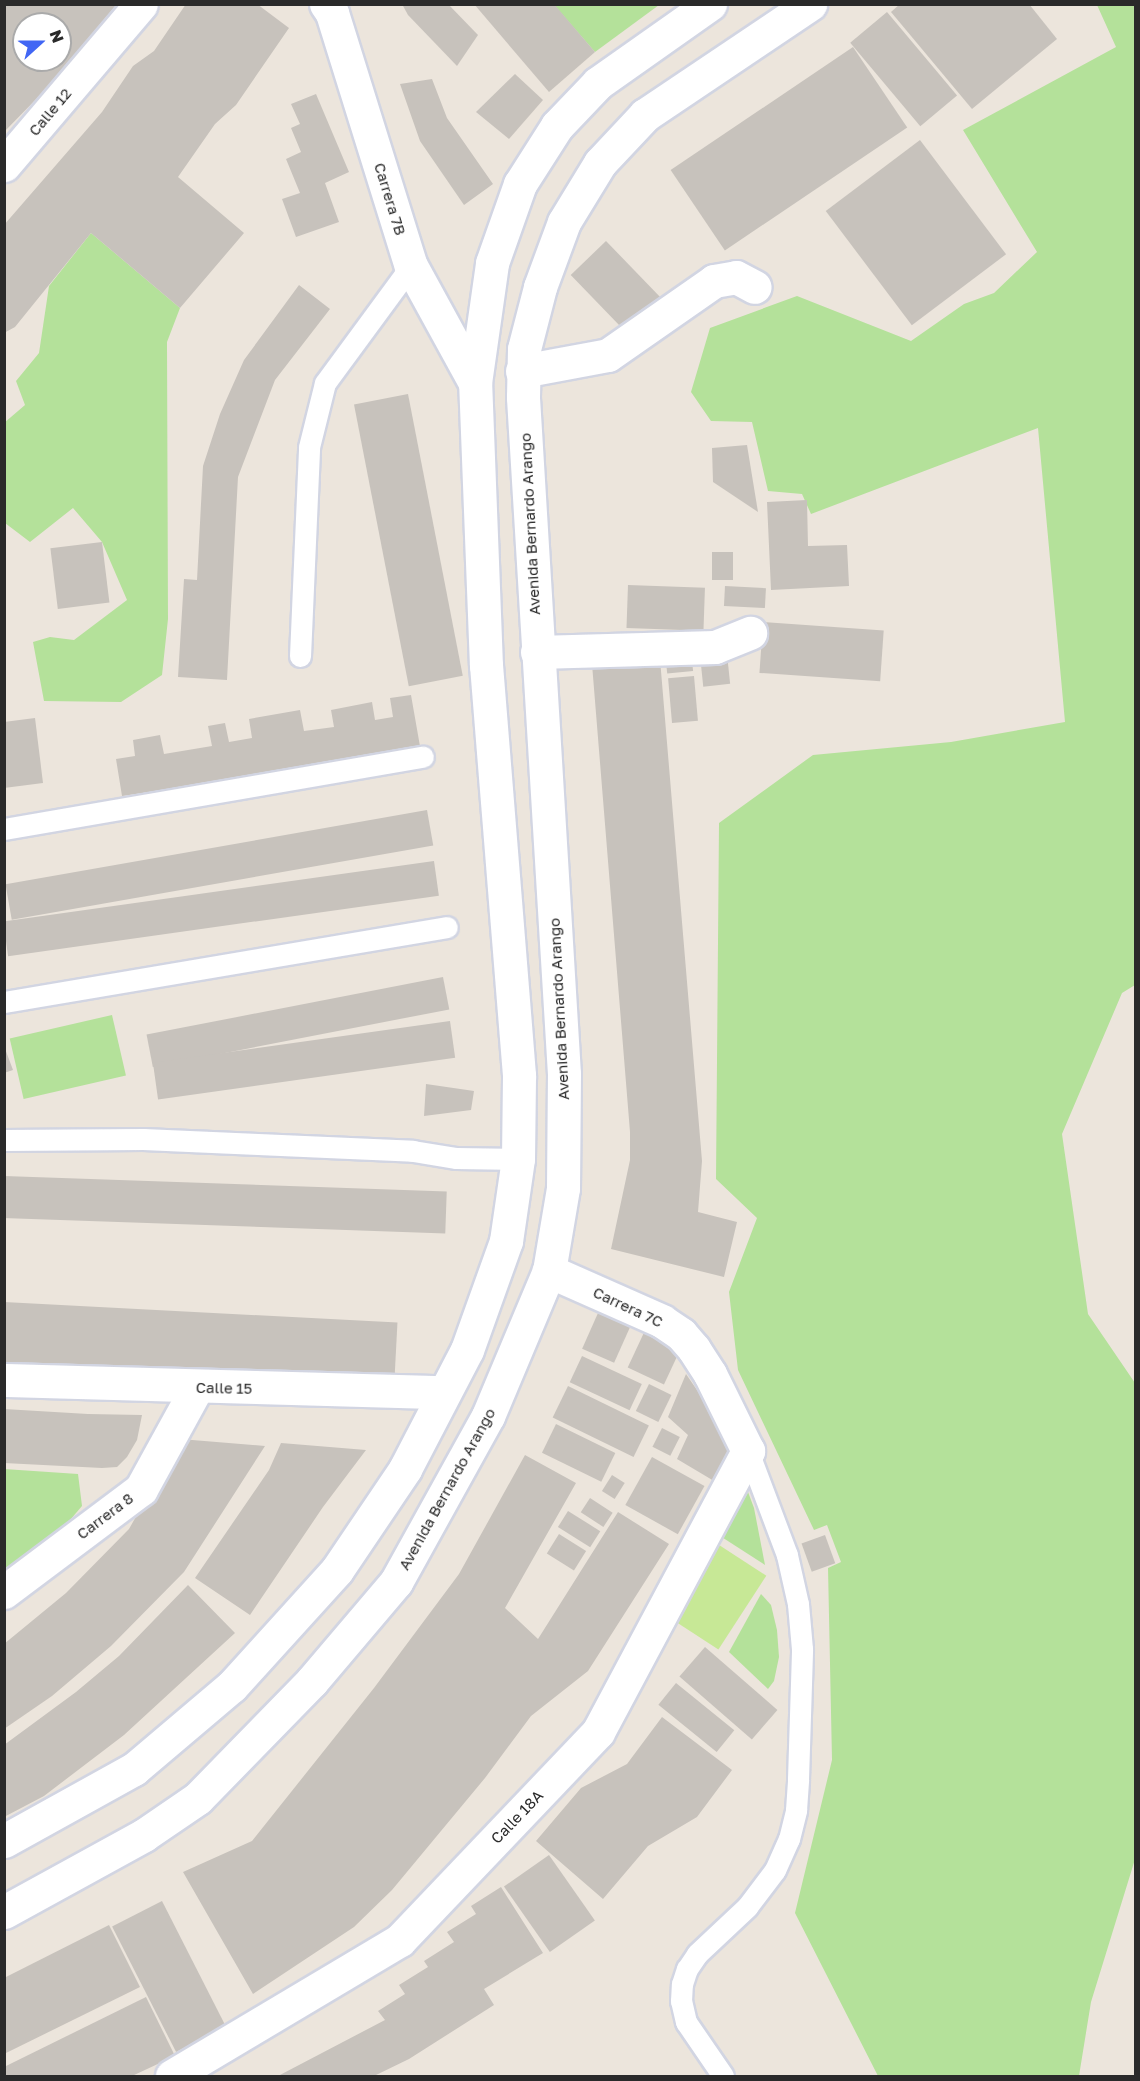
<!DOCTYPE html>
<style>
body{margin:0}
#map{position:relative;width:1140px;height:2081px;overflow:hidden;background:#ece5dc;font-family:"Golos Text",sans-serif}
div>[style]{position:absolute}
[style*='--x']{left:calc(var(--x)*1px);top:calc(var(--y)*1px);width:calc(var(--w)*1px);rotate:calc(var(--a)*1deg)}
.green>*{inset:0;background:#b4e19a;transform-origin:0 0}
.pitch>*{inset:0;background:#c7e896;transform-origin:0 0}
.building>*{inset:0;background:#c7c2bc;transform-origin:0 0}
.roads{filter:drop-shadow(2px 0 #d2d5e2) drop-shadow(-2px 0 #d2d5e2) drop-shadow(0 2px #d2d5e2) drop-shadow(0 -2px #d2d5e2)}
.service>*{height:21px;margin:-10.5px;padding:0 10.5px;transform-origin:10.5px;border-radius:10.5px;background:#fff}
.minor>*{height:33px;margin:-16.5px;padding:0 16.5px;transform-origin:16.5px;border-radius:16.5px;background:#fff}
.secondary>*{height:33px;margin:-16.5px;padding:0 16.5px;transform-origin:16.5px;border-radius:16.5px;background:#fff}
span{translate:-50% -50%;white-space:nowrap;text-align:center;line-height:1.15;-webkit-text-stroke:4.5px #fff;paint-order:stroke}
.street-label{font-size:15px;color:#2a2a2a}
.frame{position:absolute;inset:0;border:6px solid #2a2a2a;pointer-events:none}
.north{position:absolute;left:12px;top:12px;width:60px;height:60px;box-sizing:border-box;background:#fff;border:2px solid #aaa;border-radius:50%;rotate:69deg;font-size:16px;font-weight:700;line-height:24px;text-align:center;color:#2a2a2a}
.north::after{content:'';display:block;margin:auto;width:21px;height:27px;background:#4166f4;clip-path:polygon(50% 0,100% 100%,50% 72%,0 100%)}
</style>
<div id="map">
<div class="green">
<div style="clip-path:polygon(554px 5px,659px 5px,595px 52px)"></div>
<div style="clip-path:polygon(1097px 5px,1135px 5px,1135px 985px,1122px 993px,1062px 1134px,1088px 1314px,1135px 1383px,1136px 1856px,1091px 2002px,1079px 2076px,878px 2076px,795px 1913px,832px 1760px,828px 1568px,841px 1562px,827px 1525px,814px 1530px,738px 1370px,729px 1292px,757px 1218px,716px 1179px,719px 823px,813px 755px,951px 742px,1065px 722px,1038px 428px,811px 514px,802px 494px,768px 491px,752px 422px,711px 421px,691px 392px,710px 328px,797px 296px,911px 341px,964px 304px,994px 293px,1037px 252px,963px 130px,1116px 47px)"></div>
<div style="clip-path:polygon(91px 233px,180px 308px,167px 342px,168px 619px,162px 675px,121px 702px,44px 701px,33px 642px,50px 637px,74px 640px,127px 600px,102px 542px,73px 508px,30px 542px,5px 523px,4px 423px,25px 405px,16px 381px,39px 353px,49px 286px)"></div>
<div style="left:112px;top:1015px;width:62px;height:105px;rotate:77deg"></div>
<div style="clip-path:polygon(4px 1469px,78px 1474px,82px 1506px,53px 1540px,4px 1580px)"></div>
<div style="clip-path:polygon(741px 1484px,748px 1492px,754px 1508px,765px 1565px,717px 1534px)"></div>
<div style="clip-path:polygon(761px 1594px,771px 1605px,777px 1630px,779px 1657px,774px 1681px,768px 1689px,729px 1652px)"></div>
</div>
<div class="pitch">
<div style="left:716px;top:1543px;width:60px;height:88px;rotate:33deg"></div>
</div>
<div class="building">
<div style="clip-path:polygon(evenodd,4px 4px,117px 4px,48px 87px,4px 132px,4px 4px,24px 24px,60px 24px,60px 60px,24px 60px,24px 24px)"></div>
<div style="clip-path:polygon(186px 4px,257px 4px,289px 28px,236px 105px,215px 124px,178px 177px,244px 233px,180px 308px,91px 233px,15px 327px,4px 333px,4px 225px,102px 112px,133px 66px,154px 51px)"></div>
<div style="clip-path:polygon(402px 4px,448px 4px,478px 35px,457px 66px,408px 15px)"></div>
<div style="clip-path:polygon(474px 4px,554px 4px,595px 52px,549px 92px)"></div>
<div style="clip-path:polygon(900px 4px,1029px 4px,1057px 39px,972px 109px,891px 12px)"></div>
<div style="left:887px;top:12px;width:109px;height:48px;rotate:50deg"></div>
<div style="left:853px;top:47px;width:97px;height:220px;rotate:56deg"></div>
<div style="clip-path:polygon(515px 74px,543px 100px,509px 139px,476px 112px)"></div>
<div style="clip-path:polygon(432px 79px,447px 118px,493px 184px,464px 205px,420px 141px,400px 84px)"></div>
<div style="clip-path:polygon(316px 94px,349px 172px,325px 183px,339px 222px,296px 237px,282px 199px,300px 193px,286px 159px,301px 152px,291px 128px,300px 124px,291px 104px)"></div>
<div style="left:920px;top:140px;width:143px;height:118px;rotate:53deg"></div>
<div style="left:606px;top:241px;width:81px;height:49px;rotate:46deg"></div>
<div style="clip-path:polygon(299px 285px,330px 309px,275px 380px,238px 477px,227px 680px,178px 677px,184px 579px,197px 580px,203px 466px,220px 414px,244px 360px)"></div>
<div style="left:408px;top:394px;width:287px;height:55px;rotate:79deg"></div>
<div style="clip-path:polygon(747px 445px,758px 512px,713px 482px,712px 448px)"></div>
<div style="clip-path:polygon(807px 500px,808px 546px,847px 545px,849px 586px,771px 590px,767px 502px)"></div>
<div style="left:102px;top:542px;width:61px;height:52px;rotate:83deg"></div>
<div style="left:712px;top:552px;width:21px;height:28px"></div>
<div style="left:628px;top:585px;width:77px;height:43px;rotate:2deg"></div>
<div style="left:725px;top:586px;width:41px;height:20px;rotate:3deg"></div>
<div style="left:763px;top:622px;width:121px;height:51px;rotate:4deg"></div>
<div style="left:691px;top:651px;width:20px;height:26px;rotate:84deg"></div>
<div style="left:727px;top:654px;width:30px;height:27px;rotate:84deg"></div>
<div style="clip-path:polygon(660px 659px,702px 1161px,698px 1212px,737px 1222px,724px 1277px,611px 1249px,630px 1160px,630px 1132px,592px 664px)"></div>
<div style="left:694px;top:676px;width:45px;height:26px;rotate:85deg"></div>
<div style="clip-path:polygon(411px 695px,421px 752px,122px 796px,116px 759px,135px 756px,133px 740px,160px 735px,164px 754px,212px 746px,208px 726px,225px 723px,229px 742px,252px 738px,249px 719px,300px 710px,304px 731px,334px 727px,331px 710px,372px 702px,375px 720px,393px 717px,390px 698px)"></div>
<div style="clip-path:polygon(35px 718px,43px 783px,4px 788px,4px 722px)"></div>
<div style="left:427px;top:810px;width:36px;height:428px;rotate:80deg"></div>
<div style="left:434px;top:861px;width:35px;height:435px;rotate:82deg"></div>
<div style="left:443px;top:977px;width:33px;height:302px;rotate:79deg"></div>
<div style="left:450px;top:1021px;width:37px;height:300px;rotate:82deg"></div>
<div style="clip-path:polygon(4px 1046px,13px 1070px,4px 1073px)"></div>
<div style="clip-path:polygon(426px 1084px,474px 1091px,471px 1110px,424px 1116px)"></div>
<div style="left:4px;top:1176px;width:443px;height:42px;rotate:2deg"></div>
<div style="left:4px;top:1302px;width:394px;height:64px;rotate:3deg"></div>
<div style="left:598px;top:1313px;width:35px;height:39px;rotate:24deg"></div>
<div style="left:648px;top:1324px;width:40px;height:48px;rotate:25deg"></div>
<div style="left:582px;top:1356px;width:66px;height:29px;rotate:25deg"></div>
<div style="clip-path:polygon(686px 1374px,736px 1447px,714px 1481px,677px 1459px,688px 1435px,668px 1417px)"></div>
<div style="left:649px;top:1384px;width:25px;height:30px;rotate:26deg"></div>
<div style="left:568px;top:1386px;width:90px;height:35px;rotate:26deg"></div>
<div style="clip-path:polygon(4px 1409px,88px 1414px,142px 1415px,137px 1440px,127px 1457px,117px 1467px,102px 1468px,4px 1463px)"></div>
<div style="left:556px;top:1424px;width:66px;height:32px;rotate:26deg"></div>
<div style="left:662px;top:1428px;width:20px;height:21px;rotate:27deg"></div>
<div style="clip-path:polygon(180px 1439px,265px 1446px,184px 1572px,111px 1646px,52px 1696px,4px 1729px,4px 1644px,66px 1593px,129px 1529px)"></div>
<div style="clip-path:polygon(281px 1443px,366px 1450px,323px 1507px,250px 1615px,195px 1578px,269px 1470px)"></div>
<div style="clip-path:polygon(525px 1455px,576px 1483px,505px 1608px,538px 1639px,618px 1512px,669px 1544px,588px 1671px,531px 1716px,485px 1778px,392px 1890px,354px 1927px,253px 1994px,183px 1872px,252px 1841px,374px 1688px,459px 1574px)"></div>
<div style="left:652px;top:1457px;width:60px;height:55px;rotate:29deg"></div>
<div style="left:612px;top:1475px;width:15px;height:19px;rotate:32deg"></div>
<div style="left:590px;top:1498px;width:27px;height:17px;rotate:33deg"></div>
<div style="left:568px;top:1511px;width:38px;height:19px;rotate:32deg"></div>
<div style="left:559px;top:1534px;width:32px;height:23px;rotate:32deg"></div>
<div style="left:825px;top:1535px;width:30px;height:25px;rotate:70deg"></div>
<div style="clip-path:polygon(188px 1585px,235px 1633px,124px 1735px,44px 1796px,4px 1817px,4px 1745px,76px 1692px,119px 1656px)"></div>
<div style="left:705px;top:1647px;width:96px;height:39px;rotate:41deg"></div>
<div style="left:676px;top:1683px;width:75px;height:28px;rotate:39deg"></div>
<div style="clip-path:polygon(662px 1717px,732px 1770px,697px 1817px,648px 1846px,603px 1899px,536px 1841px,581px 1788px,627px 1764px)"></div>
<div style="left:549px;top:1855px;width:80px;height:55px;rotate:55deg"></div>
<div style="clip-path:polygon(501px 1887px,543px 1953px,484px 1989px,494px 2005px,409px 2059px,374px 2076px,278px 2076px,385px 2020px,378px 2011px,405px 1994px,399px 1985px,428px 1967px,424px 1961px,454px 1942px,447px 1932px,476px 1914px,471px 1906px)"></div>
<div style="left:162px;top:1901px;width:141px;height:56px;rotate:63deg"></div>
<div style="clip-path:polygon(109px 1925px,140px 1987px,4px 2054px,4px 1978px)"></div>
<div style="clip-path:polygon(146px 1997px,175px 2056px,132px 2076px,4px 2076px,4px 2067px)"></div>
</div>
<div class="roads">
<div class="service">
<div style="--x:300;--y:656;--w:209;--a:-87.5"></div>
<div style="--x:309;--y:447;--w:66;--a:-76"></div>
<div style="--x:325;--y:383;--w:145;--a:-53.7"></div>
<div style="--x:4;--y:829;--w:425;--a:-9.8"></div>
<div style="--x:4;--y:1002;--w:449;--a:-9.6"></div>
<div style="--x:4;--y:1140;--w:139;--a:-0.4"></div>
<div style="--x:143;--y:1139;--w:270;--a:2.5"></div>
<div style="--x:413;--y:1151;--w:44;--a:9.2"></div>
<div style="--x:456;--y:1158;--w:62;--a:0.9"></div>
<div style="--x:723;--y:2076;--w:65;--a:-124.4"></div>
<div style="--x:686;--y:2022;--w:22;--a:-103"></div>
<div style="--x:681;--y:2001;--w:17;--a:-87"></div>
<div style="--x:682;--y:1984;--w:16;--a:-72"></div>
<div style="--x:687;--y:1969;--w:18;--a:-56"></div>
<div style="--x:697;--y:1954;--w:69;--a:-43.2"></div>
<div style="--x:747;--y:1907;--w:46;--a:-52.9"></div>
<div style="--x:775;--y:1870;--w:34;--a:-66"></div>
<div style="--x:789;--y:1839;--w:30;--a:-76"></div>
<div style="--x:796;--y:1810;--w:31;--a:-86"></div>
<div style="--x:798;--y:1779;--w:130;--a:-88.2"></div>
<div style="--x:802;--y:1649;--w:45;--a:-95.1"></div>
<div style="--x:798;--y:1604;--w:50;--a:-102.7"></div>
<div style="--x:787;--y:1555;--w:111;--a:-110.6"></div>
</div>
<div class="minor">
<div style="--x:326;--y:4;--w:11;--a:56"></div>
<div style="--x:332;--y:13;--w:265;--a:72.7"></div>
<div style="--x:411;--y:266;--w:133;--a:61.3"></div>
<div style="--x:4;--y:165;--w:211;--a:-49.6"></div>
<div style="--x:522;--y:371;--w:87;--a:-10.5"></div>
<div style="--x:608;--y:355;--w:129;--a:-34.9"></div>
<div style="--x:714;--y:281;--w:22;--a:-10"></div>
<div style="--x:736;--y:277;--w:21;--a:28"></div>
<div style="--x:537;--y:652;--w:178;--a:-1.6"></div>
<div style="--x:715;--y:647;--w:38;--a:-22"></div>
<div style="--x:4;--y:1380;--w:440;--a:1.6"></div>
<div style="--x:4;--y:1592;--w:171;--a:-36.9"></div>
<div style="--x:141;--y:1489;--w:116;--a:-61.2"></div>
<div style="--x:172;--y:2076;--w:265;--a:-30.8"></div>
<div style="--x:400;--y:1940;--w:287;--a:-46.4"></div>
<div style="--x:598;--y:1732;--w:319;--a:-61.9"></div>
<div style="--x:748;--y:1451;--w:86;--a:-116.3"></div>
<div style="--x:710;--y:1374;--w:30;--a:-123"></div>
<div style="--x:694;--y:1349;--w:20;--a:-131"></div>
<div style="--x:681;--y:1334;--w:23;--a:-146"></div>
<div style="--x:662;--y:1321;--w:124;--a:-156.1"></div>
</div>
<div class="secondary">
<div style="--x:4;--y:1841;--w:149;--a:-29"></div>
<div style="--x:134;--y:1769;--w:128;--a:-40.3"></div>
<div style="--x:232;--y:1686;--w:156;--a:-47.8"></div>
<div style="--x:337;--y:1570;--w:122;--a:-56"></div>
<div style="--x:405;--y:1469;--w:134;--a:-62.5"></div>
<div style="--x:467;--y:1350;--w:116;--a:-70.3"></div>
<div style="--x:506;--y:1241;--w:83;--a:-81.7"></div>
<div style="--x:518;--y:1159;--w:84;--a:-89.3"></div>
<div style="--x:519;--y:1075;--w:410;--a:-94.6"></div>
<div style="--x:486;--y:666;--w:283;--a:-92.2"></div>
<div style="--x:475;--y:383;--w:121;--a:-81.9"></div>
<div style="--x:492;--y:263;--w:84;--a:-70.5"></div>
<div style="--x:520;--y:184;--w:69;--a:-57.5"></div>
<div style="--x:557;--y:126;--w:59;--a:-46.4"></div>
<div style="--x:598;--y:83;--w:137;--a:-35.2"></div>
<div style="--x:4;--y:1912;--w:160;--a:-28.8"></div>
<div style="--x:144;--y:1835;--w:65;--a:-34.4"></div>
<div style="--x:198;--y:1798;--w:163;--a:-45.7"></div>
<div style="--x:312;--y:1681;--w:130;--a:-49.7"></div>
<div style="--x:396;--y:1582;--w:190;--a:-61"></div>
<div style="--x:488;--y:1416;--w:157;--a:-67.2"></div>
<div style="--x:549;--y:1271;--w:84;--a:-80.4"></div>
<div style="--x:563;--y:1188;--w:114;--a:-89.5"></div>
<div style="--x:564;--y:1074;--w:678;--a:-93.47"></div>
<div style="--x:523;--y:397;--w:48;--a:-88.8"></div>
<div style="--x:524;--y:349;--w:64;--a:-75.5"></div>
<div style="--x:540;--y:287;--w:69;--a:-69.7"></div>
<div style="--x:564;--y:222;--w:69;--a:-58.6"></div>
<div style="--x:600;--y:163;--w:66;--a:-46.8"></div>
<div style="--x:645;--y:115;--w:199;--a:-33.9"></div>
</div>
</div>
<div class="street-label">
<span style="left:50px;top:112px;rotate:-50deg">Calle 12</span>
<span style="left:390px;top:199px;rotate:73deg">Carrera 7B</span>
<span style="left:530px;top:524px;rotate:-93deg">Avenida Bernardo Arango</span>
<span style="left:559px;top:1009px;rotate:-93deg">Avenida Bernardo Arango</span>
<span style="left:628px;top:1307px;rotate:25deg">Carrera 7C</span>
<span style="left:224px;top:1388px;rotate:1deg">Calle 15</span>
<span style="left:447px;top:1489px;rotate:-61deg">Avenida Bernardo Arango</span>
<span style="left:105px;top:1516px;rotate:-37deg">Carrera 8</span>
<span style="left:517px;top:1817px;rotate:-46deg">Calle 18A</span>
</div>
<div class="frame"></div>
<div class="north">N</div>
</div>
